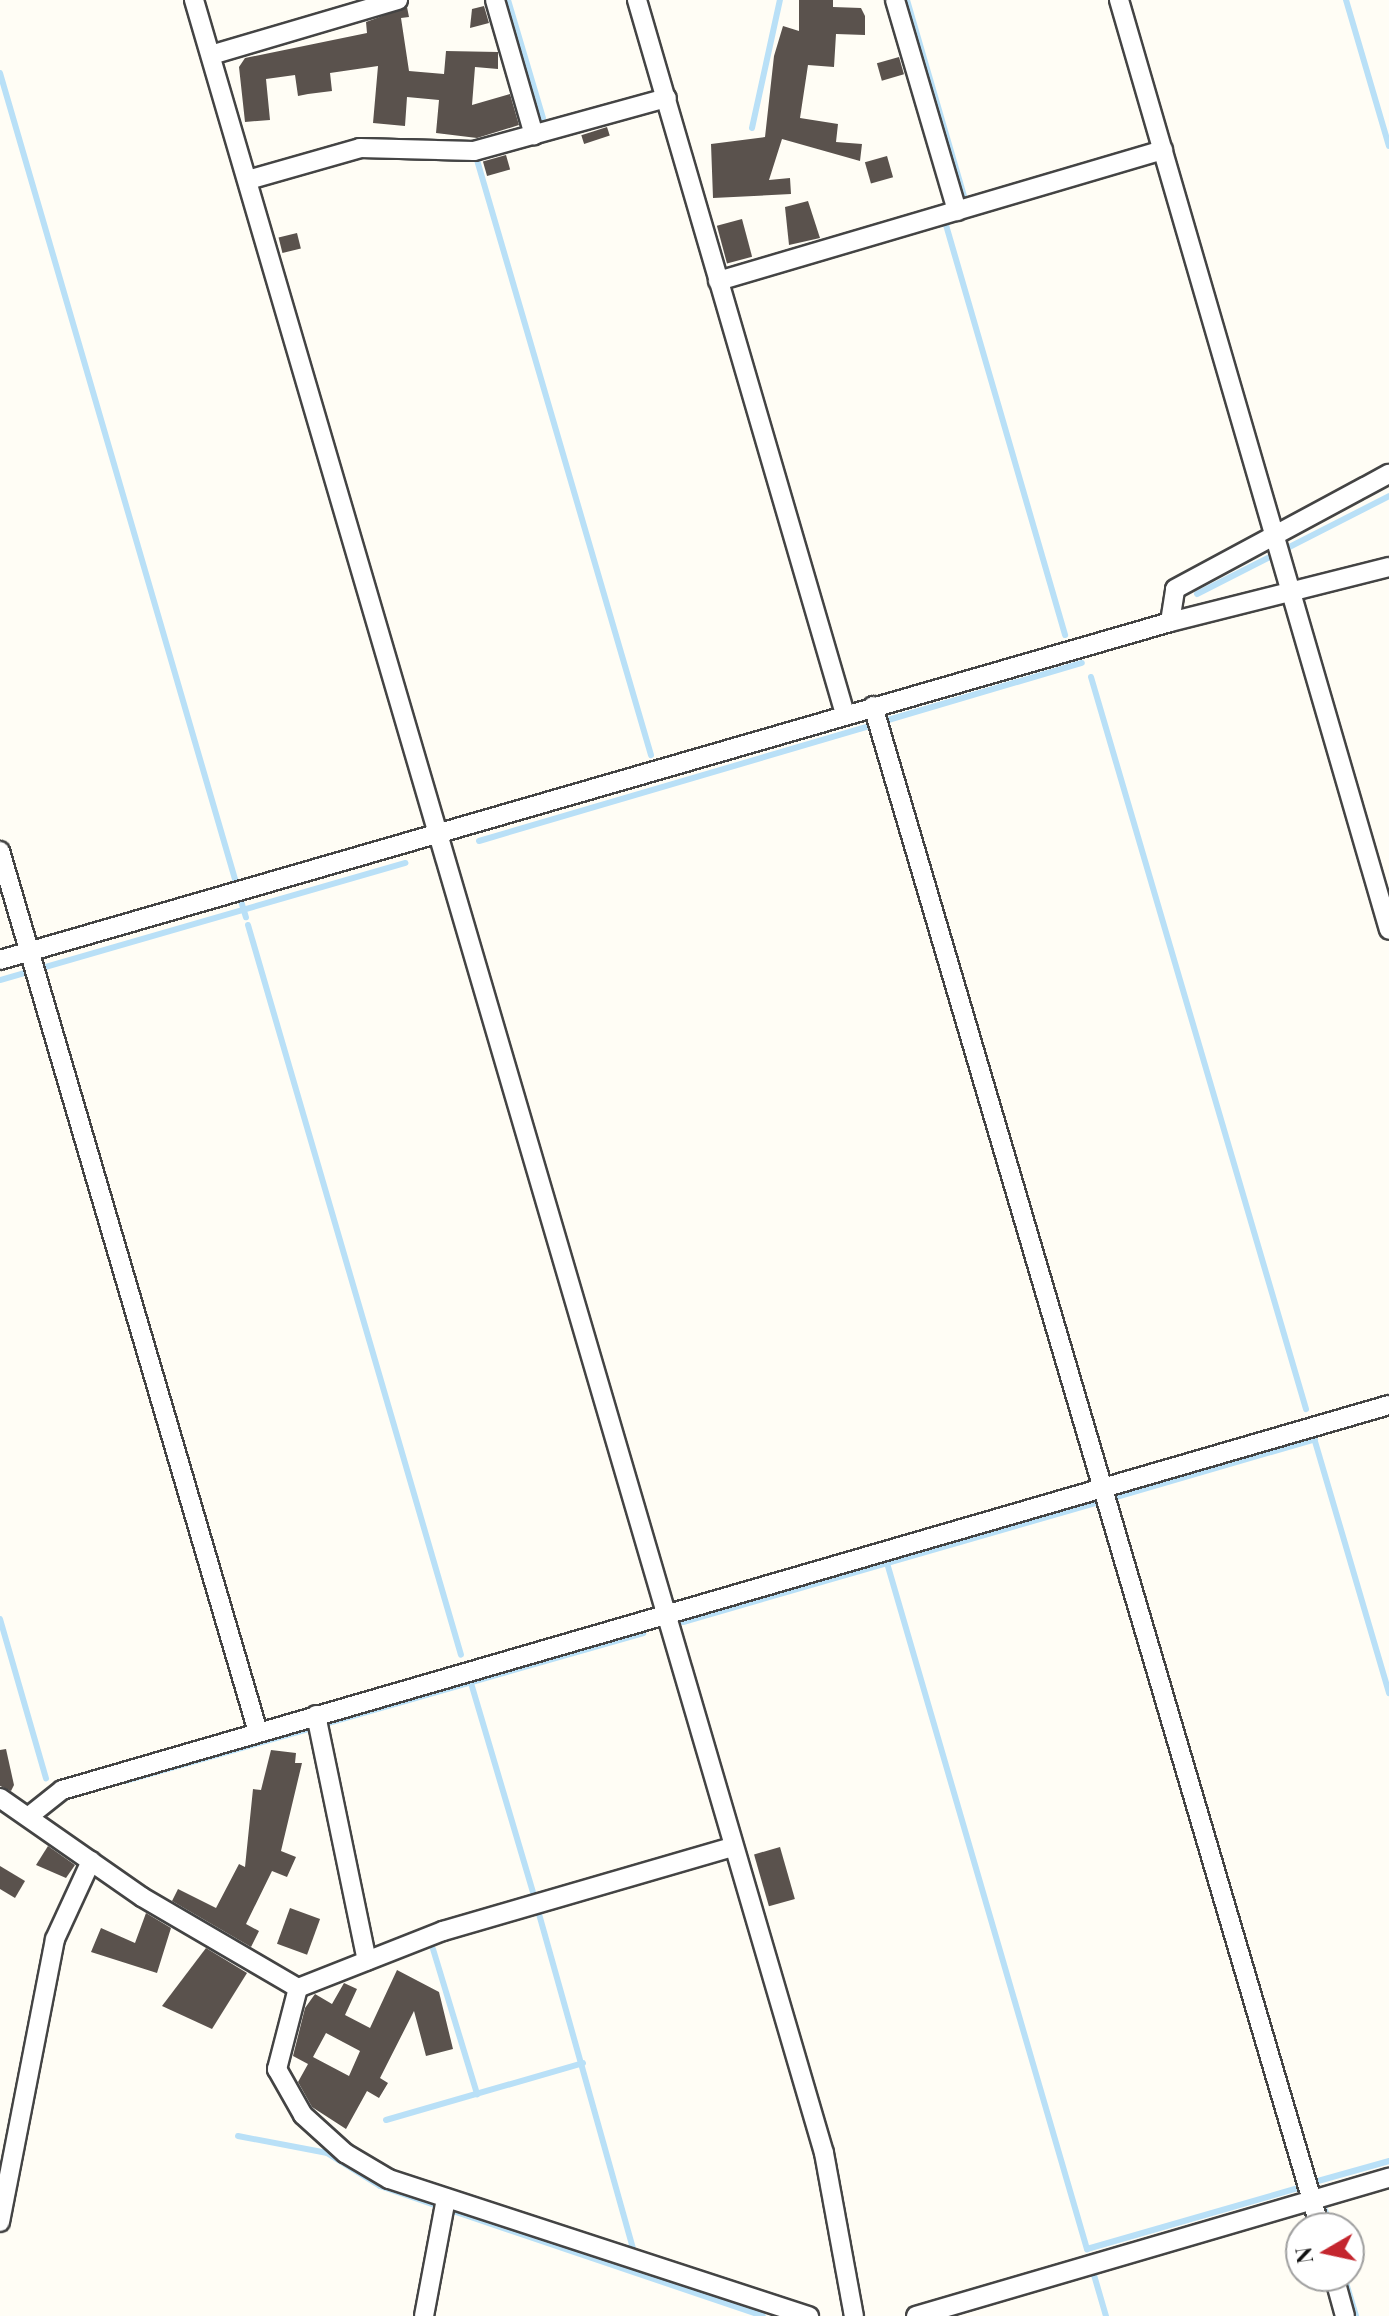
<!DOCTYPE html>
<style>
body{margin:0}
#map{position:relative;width:1389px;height:2316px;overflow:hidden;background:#fffdf5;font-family:"Playfair Display",serif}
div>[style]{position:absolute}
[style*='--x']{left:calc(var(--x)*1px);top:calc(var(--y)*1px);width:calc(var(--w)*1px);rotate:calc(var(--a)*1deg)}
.stream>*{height:6px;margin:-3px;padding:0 3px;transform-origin:3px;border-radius:3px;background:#b9e0f7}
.building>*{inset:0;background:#5a524d;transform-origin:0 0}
.roads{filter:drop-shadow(2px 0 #444) drop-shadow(-2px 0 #444) drop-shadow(0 2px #444) drop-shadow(0 -2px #444)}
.minor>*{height:18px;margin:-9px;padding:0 9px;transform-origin:9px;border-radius:9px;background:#fff}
span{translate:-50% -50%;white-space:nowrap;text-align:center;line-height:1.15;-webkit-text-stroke:8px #fff;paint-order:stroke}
.north{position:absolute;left:1285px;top:2212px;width:80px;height:80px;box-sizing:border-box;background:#fff;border:2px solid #a0a0a0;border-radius:50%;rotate:261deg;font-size:22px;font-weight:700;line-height:32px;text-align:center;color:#111}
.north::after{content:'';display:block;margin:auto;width:28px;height:36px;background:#c4262e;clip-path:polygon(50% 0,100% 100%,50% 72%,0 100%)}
</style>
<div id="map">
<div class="stream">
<div style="--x:508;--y:0;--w:123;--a:73.5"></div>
<div style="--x:907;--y:0;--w:204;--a:73.8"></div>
<div style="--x:1346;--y:0;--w:152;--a:73.6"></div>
<div style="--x:0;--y:73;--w:840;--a:73.75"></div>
<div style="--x:752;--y:128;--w:131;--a:-77.7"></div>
<div style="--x:477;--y:160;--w:620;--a:73.7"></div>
<div style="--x:946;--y:225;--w:427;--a:73.8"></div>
<div style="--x:1197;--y:594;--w:216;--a:-27"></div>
<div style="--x:1091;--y:677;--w:763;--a:73.63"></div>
<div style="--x:888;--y:720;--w:202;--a:-16.4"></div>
<div style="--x:479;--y:841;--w:412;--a:-16.4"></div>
<div style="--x:241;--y:901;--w:17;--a:73"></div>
<div style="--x:248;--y:925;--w:760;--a:73.73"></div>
<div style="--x:0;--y:980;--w:422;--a:-16.1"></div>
<div style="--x:1314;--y:1438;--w:266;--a:73.6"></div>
<div style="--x:1116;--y:1497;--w:207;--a:-16.2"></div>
<div style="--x:887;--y:1563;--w:715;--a:73.75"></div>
<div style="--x:1087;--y:2249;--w:221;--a:-16.1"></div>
<div style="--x:0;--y:1619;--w:166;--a:73.9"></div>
<div style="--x:683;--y:1622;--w:429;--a:-16.1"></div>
<div style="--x:471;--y:1683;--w:222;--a:73.5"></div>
<div style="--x:328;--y:1723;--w:328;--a:-15.9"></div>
<div style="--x:125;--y:1781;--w:194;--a:-15.8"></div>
<div style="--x:539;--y:1914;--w:350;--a:74.3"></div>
<div style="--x:433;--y:1949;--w:152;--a:73.1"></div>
<div style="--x:386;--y:2120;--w:205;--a:-16.1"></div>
<div style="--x:238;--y:2136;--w:91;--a:10.8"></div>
<div style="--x:327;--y:2153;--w:62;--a:31.9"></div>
<div style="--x:380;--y:2186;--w:61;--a:19"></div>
<div style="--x:1318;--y:2181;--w:74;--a:-15.7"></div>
<div style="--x:1325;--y:2210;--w:19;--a:72"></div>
<div style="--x:453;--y:2211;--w:327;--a:18.7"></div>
<div style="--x:1094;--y:2275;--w:43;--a:73.7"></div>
<div style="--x:1344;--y:2276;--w:42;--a:73.3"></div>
</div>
<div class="building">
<div style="clip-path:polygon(799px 0,833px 0,833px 7px,861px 8px,865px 16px,865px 35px,836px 34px,834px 67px,808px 65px,800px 118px,838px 124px,836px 142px,862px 144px,860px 161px,782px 139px,769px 180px,790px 178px,791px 194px,713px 198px,711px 144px,765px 137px,774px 56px,783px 26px,799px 31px)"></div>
<div style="clip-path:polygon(484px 6px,489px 23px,470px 28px,472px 9px)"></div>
<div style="clip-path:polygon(407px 7px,409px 17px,401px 18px,409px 71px,444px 74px,446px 51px,498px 52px,498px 69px,475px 67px,472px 105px,510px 94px,519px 125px,477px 138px,436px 133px,439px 100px,407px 97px,405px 126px,373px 123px,378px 66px,330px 73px,332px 91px,308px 94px,298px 96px,295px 75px,266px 79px,270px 120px,245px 122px,239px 67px,245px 58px,367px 33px,366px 22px)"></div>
<div style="left:899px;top:57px;width:18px;height:23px;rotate:74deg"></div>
<div style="left:607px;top:127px;width:9px;height:27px;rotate:72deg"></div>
<div style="left:506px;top:155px;width:15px;height:24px;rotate:74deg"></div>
<div style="left:887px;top:156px;width:22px;height:23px;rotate:74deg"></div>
<div style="clip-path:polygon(808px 201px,820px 238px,789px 245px,785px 207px)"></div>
<div style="left:742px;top:219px;width:39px;height:26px;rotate:75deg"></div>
<div style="left:297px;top:233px;width:16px;height:19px;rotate:76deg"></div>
<div style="clip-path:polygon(6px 1749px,14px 1785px,11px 1791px,0 1786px,0 1750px)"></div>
<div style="clip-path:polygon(271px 1750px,296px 1753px,295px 1763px,302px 1763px,281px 1851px,296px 1857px,287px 1877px,272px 1871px,246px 1924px,259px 1931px,251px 1947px,172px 1901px,178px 1889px,216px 1908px,239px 1864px,245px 1867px,253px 1789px,261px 1790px)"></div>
<div style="clip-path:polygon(48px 1846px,75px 1865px,66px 1878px,36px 1865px)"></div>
<div style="left:780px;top:1847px;width:54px;height:27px;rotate:74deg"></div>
<div style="clip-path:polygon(0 1866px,25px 1881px,15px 1898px,0 1889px)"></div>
<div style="left:290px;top:1908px;width:32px;height:38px;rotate:20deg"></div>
<div style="clip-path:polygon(146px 1913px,171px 1928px,157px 1973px,91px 1952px,101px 1928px,135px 1943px)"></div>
<div style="clip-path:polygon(206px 1948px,247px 1973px,212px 2029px,162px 2006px)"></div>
<div style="clip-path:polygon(evenodd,397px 1970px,439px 1992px,453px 2049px,426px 2056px,414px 2011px,380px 2078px,388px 2083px,379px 2098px,367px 2091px,346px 2129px,312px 2107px,298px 2082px,308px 2064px,293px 2056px,305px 2008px,315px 1994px,332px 2004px,344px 1983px,357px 1989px,345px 2015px,370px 2028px,397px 1970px,326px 2033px,360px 2051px,349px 2076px,313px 2057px,326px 2033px)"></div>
</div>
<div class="roads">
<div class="minor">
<div style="--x:194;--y:0;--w:2243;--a:73.69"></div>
<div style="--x:824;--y:2153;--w:166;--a:79.6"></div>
<div style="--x:495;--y:0;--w:141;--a:73.9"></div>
<div style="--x:637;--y:0;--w:744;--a:73.76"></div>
<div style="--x:895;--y:0;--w:220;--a:73.6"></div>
<div style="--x:1119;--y:0;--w:968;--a:73.81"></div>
<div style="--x:211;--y:55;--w:195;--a:-16.4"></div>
<div style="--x:248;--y:180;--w:116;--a:-15.9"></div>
<div style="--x:360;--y:148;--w:114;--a:1.5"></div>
<div style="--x:474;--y:151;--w:200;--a:-15.4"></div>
<div style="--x:718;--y:281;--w:464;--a:-16.4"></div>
<div style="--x:1170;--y:622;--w:33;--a:-81"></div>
<div style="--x:1175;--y:589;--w:243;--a:-28.3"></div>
<div style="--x:873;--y:706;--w:1586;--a:73.63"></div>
<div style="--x:0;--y:851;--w:918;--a:73.68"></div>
<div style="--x:0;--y:960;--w:1218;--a:-16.11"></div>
<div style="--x:1170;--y:622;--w:226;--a:-14.1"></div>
<div style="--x:316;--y:1715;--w:251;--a:78.3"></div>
<div style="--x:0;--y:1798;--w:173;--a:34.9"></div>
<div style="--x:142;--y:1897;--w:181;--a:30.3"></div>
<div style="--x:298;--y:1988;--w:156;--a:-21.5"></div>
<div style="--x:443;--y:1931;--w:302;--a:-16.2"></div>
<div style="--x:28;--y:1817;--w:43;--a:-38.5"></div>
<div style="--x:62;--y:1790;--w:1382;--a:-16.18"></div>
<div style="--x:298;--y:1988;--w:84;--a:104.5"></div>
<div style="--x:277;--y:2069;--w:53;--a:60.5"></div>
<div style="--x:303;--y:2115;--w:57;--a:42.1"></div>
<div style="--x:345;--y:2153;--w:51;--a:30.6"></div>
<div style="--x:389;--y:2179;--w:442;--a:18.1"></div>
<div style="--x:0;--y:2222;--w:288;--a:-79"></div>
<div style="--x:55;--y:1939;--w:86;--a:-65.2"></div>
<div style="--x:1334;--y:2276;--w:41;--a:74.6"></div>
<div style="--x:424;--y:2316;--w:120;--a:-79.4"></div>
<div style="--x:916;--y:2316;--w:493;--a:-16.3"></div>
</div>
</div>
<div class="north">N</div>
</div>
